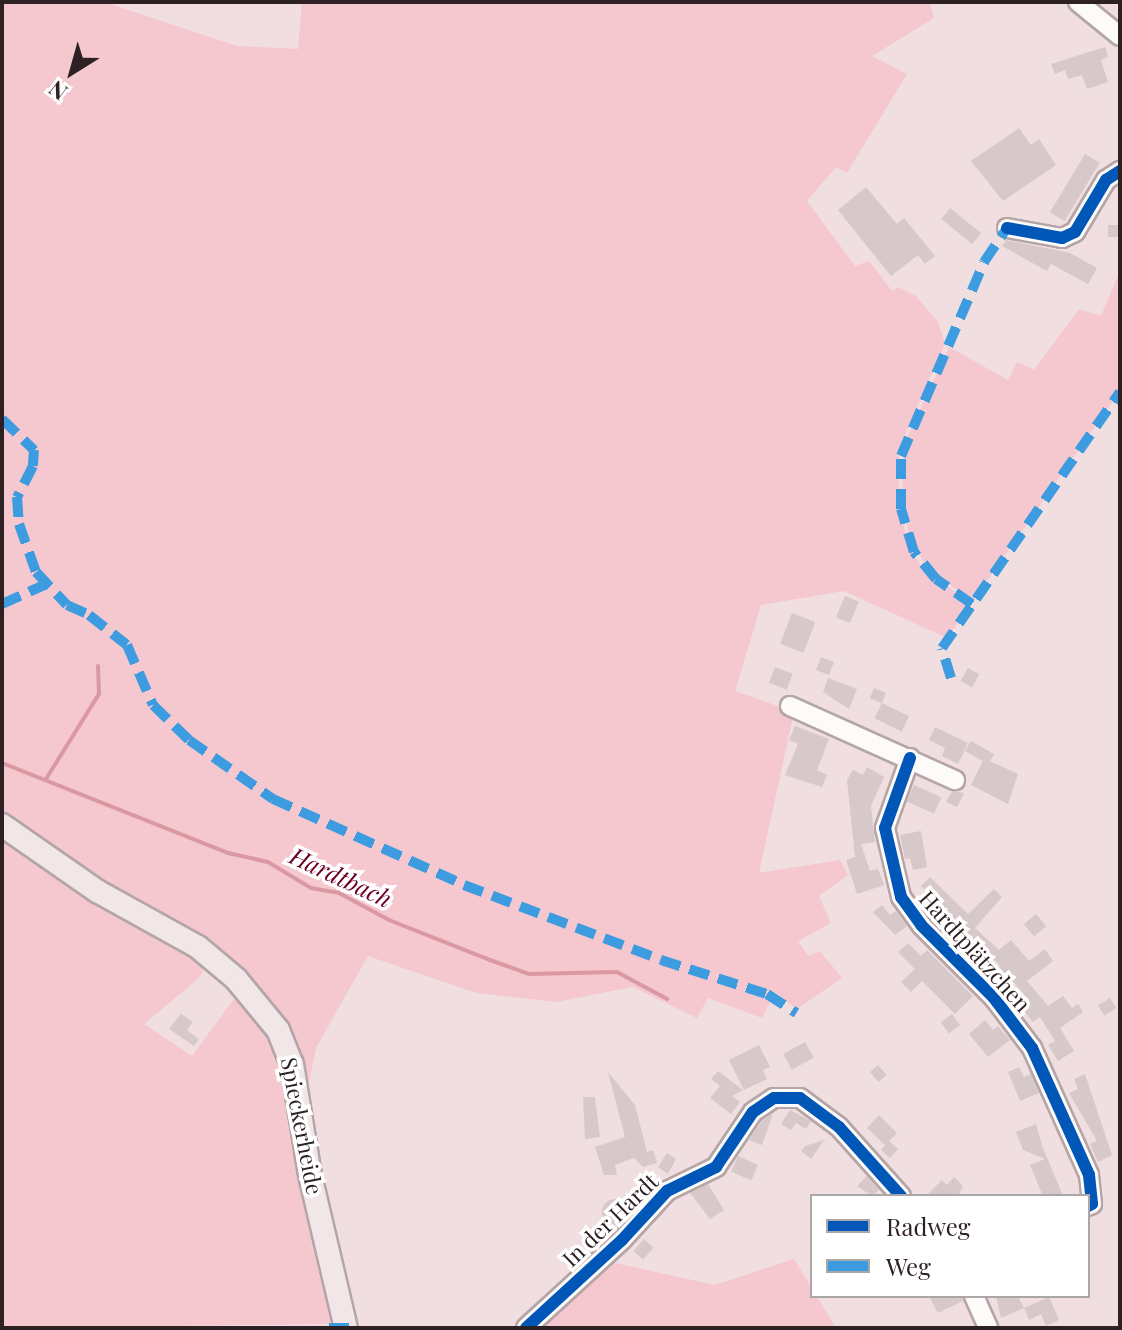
<!DOCTYPE html>
<meta charset="utf-8">
<style>
body{margin:0}
#map{position:relative;width:1122px;height:1330px;overflow:hidden;background:#f1dee0;font-family:"Playfair Display",serif}
div>[style]{position:absolute}
[style*='--x']{left:calc(var(--x)*1px);top:calc(var(--y)*1px);width:calc(var(--w)*1px);rotate:calc(var(--a)*1deg)}
.green>*{inset:0;background:#f5c7ce}
.stream>*{height:4px;margin:-2px;padding:0 2px;transform-origin:2px;border-radius:2px;background:#da98a2}
.building>*{inset:0;background:#d7c8c9;transform-origin:0 0}
.round{border-radius:50%}
.roads{filter:drop-shadow(2px 0 #b4a5a7) drop-shadow(-2px 0 #b4a5a7) drop-shadow(0 2px #b4a5a7) drop-shadow(0 -2px #b4a5a7)}
.minor>*{height:18px;margin:-9px;padding:0 9px;transform-origin:9px;border-radius:9px;background:#fdfafa}
.major>*{height:22px;margin:-11px;padding:0 11px;transform-origin:11px;border-radius:11px;background:#f1e6e8}
.quiet>*{height:10px;margin-top:-5px;transform-origin:0;background:repeating-linear-gradient(90deg,#3d9be0 0 20px,transparent 0 30px)}
.cycleway>*{height:12px;margin:-6px;padding:0 6px;transform-origin:6px;border-radius:6px;background:#0057b8}
span{translate:-50% -50%;white-space:nowrap;text-align:center;line-height:1.15;-webkit-text-stroke:7px #fff;paint-order:stroke}
.street-label{font-size:22px;color:#2e2123}
.water-label{font-size:24px;color:#6c0027;font-style:italic}
.frame{position:absolute;inset:0;border:4px solid #2e2123;pointer-events:none}
.legend{position:absolute;left:810px;top:1194px;width:280px;height:104px;box-sizing:border-box;background:#fff;border:2px solid #aba6a7;margin:0;padding:10px 14px;list-style:none;font-size:24px;color:#2e2123}
.legend li{display:flex;align-items:center;gap:16px;height:40px}
.legend b{width:40px;border:2px solid #aba6a7}
.north{position:absolute;left:32px;top:32px;width:80px;height:80px;-webkit-text-stroke:6px #fff;paint-order:stroke;rotate:217deg;font-size:22px;font-weight:700;line-height:32px;text-align:center;color:#2e2123}
.north::after{content:'';display:block;margin:auto;width:28px;height:36px;background:#2e2123;clip-path:polygon(50% 0,100% 100%,50% 72%,0 100%)}
</style>
<div id="map">
<div class="green">
<div style="clip-path:polygon(2px 2px,104px 2px,237px 46px,298px 49px,302px 2px,930px 2px,934px 18px,872px 56px,907px 74px,847px 173px,836px 167px,807px 201px,855px 266px,869px 261px,892px 291px,898px 287px,916px 296px,938px 322px,945px 344px,905px 434px,899px 456px,899px 510px,912px 553px,923px 568px,971px 604px,947px 638px,844px 591px,761px 605px,735px 691px,794px 712px,759px 873px,840px 860px,848px 875px,819px 896px,831px 923px,798px 941px,808px 956px,820px 951px,842px 978px,797px 1009px,775px 992px,762px 1018px,708px 998px,697px 1018px,633px 987px,556px 1002px,476px 993px,368px 956px,316px 1048px,305px 1101px,297px 1061px,215px 954px,198px 979px,144px 1024px,192px 1056px,239px 992px,281px 1050px,342px 1324px,2px 1328px)"></div>
<div style="clip-path:polygon(1120px 271px,1120px 391px,972px 602px,925px 565px,908px 533px,902px 477px,908px 436px,949px 347px,1008px 380px,1017px 362px,1034px 370px,1079px 309px,1101px 316px)"></div>
<div style="clip-path:polygon(612px 1253px,615px 1263px,715px 1285px,794px 1259px,836px 1328px,529px 1328px)"></div>
</div>
<div class="stream">
<div style="--x:2;--y:763;--w:243;--a:21.7"></div>
<div style="--x:228;--y:853;--w:41;--a:12.7"></div>
<div style="--x:268;--y:862;--w:50;--a:31.2"></div>
<div style="--x:311;--y:888;--w:28;--a:10"></div>
<div style="--x:339;--y:893;--w:57;--a:28.4"></div>
<div style="--x:389;--y:920;--w:109;--a:21.6"></div>
<div style="--x:490;--y:960;--w:41;--a:19.7"></div>
<div style="--x:529;--y:974;--w:88;--a:-1.3"></div>
<div style="--x:617;--y:972;--w:57;--a:28.4"></div>
<div style="--x:46;--y:779;--w:100;--a:-58.1"></div>
<div style="--x:99;--y:694;--w:28;--a:-92"></div>
</div>
<div class="building">
<div style="clip-path:polygon(1105px 47px,1108px 57px,1101px 60px,1108px 82px,1087px 89px,1082px 75px,1068px 79px,1065px 70px,1055px 74px,1051px 64px)"></div>
<div style="clip-path:polygon(1019px 128px,1031px 145px,1039px 139px,1056px 165px,1003px 201px,971px 161px)"></div>
<div style="left:1085px;top:154px;width:17px;height:68px;rotate:31deg"></div>
<div style="clip-path:polygon(866px 187px,897px 224px,904px 218px,935px 256px,925px 264px,918px 255px,891px 276px,838px 210px)"></div>
<div style="left:950px;top:208px;width:40px;height:14px;rotate:39deg"></div>
<div style="left:1120px;top:225px;width:12px;height:12px;rotate:90deg"></div>
<div style="clip-path:polygon(1006px 240px,1070px 253px,1097px 268px,1088px 284px,1051px 264px,1047px 271px,1002px 246px)"></div>
<div style="left:845px;top:596px;width:15px;height:23px;rotate:23deg"></div>
<div style="left:792px;top:613px;width:25px;height:33px;rotate:21deg"></div>
<div style="left:821px;top:657px;width:14px;height:14px;rotate:21deg"></div>
<div style="left:775px;top:667px;width:19px;height:17px;rotate:21deg"></div>
<div style="left:968px;top:668px;width:13px;height:15px;rotate:29deg"></div>
<div style="clip-path:polygon(828px 678px,857px 689px,849px 709px,823px 692px)"></div>
<div style="left:874px;top:688px;width:13px;height:11px;rotate:23deg"></div>
<div style="left:882px;top:703px;width:30px;height:17px;rotate:26deg"></div>
<div style="clip-path:polygon(795px 726px,829px 739px,817px 770px,827px 775px,822px 787px,785px 775px,798px 744px,789px 740px)"></div>
<div style="clip-path:polygon(935px 727px,968px 743px,958px 764px,942px 756px,945px 748px,929px 740px)"></div>
<div style="clip-path:polygon(971px 741px,994px 754px,990px 761px,1018px 774px,1008px 804px,971px 785px,983px 761px,965px 751px)"></div>
<div style="clip-path:polygon(867px 767px,884px 777px,871px 806px,875px 842px,861px 844px,870px 871px,878px 869px,884px 885px,857px 894px,846px 860px,855px 857px,847px 780px,853px 770px,863px 775px)"></div>
<div style="left:914px;top:785px;width:30px;height:18px;rotate:24deg"></div>
<div style="clip-path:polygon(952px 791px,964px 793px,957px 807px,946px 802px)"></div>
<div style="clip-path:polygon(921px 831px,927px 867px,913px 870px,910px 858px,905px 859px,900px 835px)"></div>
<div style="clip-path:polygon(930px 877px,968px 914px,994px 889px,1002px 897px,975px 928px,999px 950px,1011px 940px,1029px 961px,1045px 949px,1053px 961px,1027px 981px,1048px 1006px,1063px 996px,1072px 1008px,1078px 1004px,1083px 1012px,1060px 1028px,1074px 1051px,1058px 1061px,1048px 1045px,1055px 1041px,1040px 1017px,1033px 1022px,1022px 1009px,1030px 1002px,1012px 980px,1005px 986px,992px 972px,1000px 966px,982px 946px,976px 953px,928px 905px,934px 899px,921px 886px)"></div>
<div style="clip-path:polygon(882px 905px,890px 915px,896px 911px,907px 926px,895px 935px,873px 912px)"></div>
<div style="left:1036px;top:914px;width:16px;height:16px;rotate:50deg"></div>
<div style="clip-path:polygon(908px 943px,921px 956px,927px 950px,973px 996px,955px 1014px,922px 981px,911px 992px,901px 982px,915px 969px,898px 952px)"></div>
<div style="left:1110px;top:998px;width:12px;height:14px;rotate:59deg"></div>
<div style="clip-path:polygon(181px 1014px,193px 1022px,187px 1030px,199px 1039px,194px 1046px,169px 1029px)"></div>
<div style="left:952px;top:1014px;width:14px;height:14px;rotate:54deg"></div>
<div style="clip-path:polygon(985px 1020px,993px 1030px,998px 1026px,1010px 1040px,988px 1057px,969px 1034px)"></div>
<div style="left:805px;top:1042px;width:18px;height:25px;rotate:61deg"></div>
<div style="clip-path:polygon(759px 1045px,770px 1067px,763px 1070px,767px 1079px,744px 1090px,729px 1060px)"></div>
<div style="left:878px;top:1065px;width:13px;height:11px;rotate:48deg"></div>
<div style="clip-path:polygon(1019px 1067px,1024px 1077px,1031px 1074px,1039px 1093px,1020px 1101px,1008px 1072px)"></div>
<div style="clip-path:polygon(718px 1071px,743px 1090px,732px 1096px,740px 1102px,731px 1114px,710px 1098px,720px 1086px,711px 1079px)"></div>
<div style="clip-path:polygon(608px 1072px,635px 1105px,647px 1152px,653px 1150px,657px 1163px,643px 1167px,634px 1158px,615px 1165px,617px 1175px,604px 1175px,595px 1147px,625px 1137px)"></div>
<div style="clip-path:polygon(1085px 1074px,1112px 1155px,1098px 1162px,1090px 1144px,1097px 1141px,1069px 1093px,1078px 1089px,1074px 1079px)"></div>
<div style="clip-path:polygon(583px 1097px,595px 1097px,600px 1137px,585px 1139px)"></div>
<div style="clip-path:polygon(790px 1110px,811px 1121px,806px 1129px,796px 1123px,791px 1130px,781px 1124px)"></div>
<div style="clip-path:polygon(773px 1113px,762px 1145px,749px 1140px,762px 1121px)"></div>
<div style="clip-path:polygon(879px 1115px,897px 1133px,889px 1141px,898px 1149px,890px 1158px,881px 1150px,888px 1142px,885px 1145px,867px 1128px)"></div>
<div style="clip-path:polygon(1036px 1124px,1043px 1148px,1063px 1196px,1043px 1196px,1030px 1165px,1045px 1159px,1023px 1150px,1016px 1132px)"></div>
<div style="clip-path:polygon(824px 1140px,811px 1159px,801px 1151px,805px 1146px)"></div>
<div style="clip-path:polygon(667px 1153px,676px 1159px,668px 1174px,658px 1167px)"></div>
<div style="left:738px;top:1156px;width:22px;height:17px;rotate:24deg"></div>
<div style="clip-path:polygon(867px 1176px,879px 1190px,872px 1196px,857px 1186px)"></div>
<div style="clip-path:polygon(954px 1177px,963px 1186px,958px 1196px,926px 1196px,942px 1180px,947px 1185px)"></div>
<div style="clip-path:polygon(708px 1184px,724px 1210px,710px 1219px,690px 1193px)"></div>
<div class="round" style="left:602px;top:1199px;width:26px;height:26px"></div>
<div style="left:644px;top:1239px;width:13px;height:16px;rotate:42deg"></div>
<div style="clip-path:polygon(929px 1296px,962px 1296px,963px 1301px,938px 1313px)"></div>
<div style="clip-path:polygon(996px 1296px,1018px 1296px,1024px 1308px,1001px 1318px)"></div>
<div style="clip-path:polygon(1049px 1297px,1059px 1320px,1046px 1326px,1041px 1314px,1029px 1320px,1024px 1308px)"></div>
</div>
<div class="roads">
<div class="minor">
<div style="--x:1078;--y:2;--w:54;--a:39"></div>
<div style="--x:1007;--y:228;--w:56;--a:10.3"></div>
<div style="--x:1062;--y:238;--w:14;--a:-25"></div>
<div style="--x:1075;--y:232;--w:61;--a:-59.2"></div>
<div style="--x:1106;--y:180;--w:17;--a:-33"></div>
<div style="--x:790;--y:706;--w:181;--a:24.2"></div>
<div style="--x:910;--y:758;--w:74;--a:109.7"></div>
<div style="--x:885;--y:828;--w:71;--a:76.9"></div>
<div style="--x:901;--y:897;--w:34;--a:54"></div>
<div style="--x:921;--y:925;--w:103;--a:45"></div>
<div style="--x:994;--y:998;--w:63;--a:52.8"></div>
<div style="--x:1032;--y:1048;--w:139;--a:65.8"></div>
<div style="--x:1089;--y:1175;--w:29;--a:84"></div>
<div style="--x:1092;--y:1204;--w:4;--a:153"></div>
<div style="--x:974;--y:1296;--w:35;--a:66"></div>
<div style="--x:526;--y:1328;--w:130;--a:-42.5"></div>
<div style="--x:622;--y:1240;--w:67;--a:-47.4"></div>
<div style="--x:667;--y:1191;--w:55;--a:-26.1"></div>
<div style="--x:716;--y:1167;--w:66;--a:-56.1"></div>
<div style="--x:753;--y:1112;--w:25;--a:-34"></div>
<div style="--x:774;--y:1098;--w:26;--a:0"></div>
<div style="--x:800;--y:1098;--w:49;--a:36.6"></div>
<div style="--x:839;--y:1127;--w:93;--a:48.1"></div>
</div>
<div class="major">
<div style="--x:2;--y:825;--w:116;--a:34.8"></div>
<div style="--x:97;--y:891;--w:115;--a:29"></div>
<div style="--x:198;--y:947;--w:50;--a:40.1"></div>
<div style="--x:236;--y:979;--w:66;--a:50.5"></div>
<div style="--x:278;--y:1030;--w:37;--a:68"></div>
<div style="--x:292;--y:1064;--w:112;--a:80.8"></div>
<div style="--x:310;--y:1175;--w:157;--a:76.8"></div>
</div>
</div>
<div class="quiet">
<div style="--x:2;--y:419;--w:45;--a:44.1"></div>
<div style="--x:34;--y:450;--w:16;--a:94"></div>
<div style="--x:33;--y:466;--w:35;--a:117"></div>
<div style="--x:17;--y:497;--w:27;--a:86"></div>
<div style="--x:19;--y:524;--w:51;--a:70.5"></div>
<div style="--x:36;--y:572;--w:45;--a:46.8"></div>
<div style="--x:67;--y:605;--w:24;--a:24"></div>
<div style="--x:89;--y:615;--w:48;--a:38.3"></div>
<div style="--x:127;--y:645;--w:65;--a:66.6"></div>
<div style="--x:153;--y:705;--w:50;--a:44.2"></div>
<div style="--x:189;--y:740;--w:103;--a:35.1"></div>
<div style="--x:273;--y:799;--w:209;--a:24.2"></div>
<div style="--x:464;--y:885;--w:211;--a:20.8"></div>
<div style="--x:661;--y:960;--w:111;--a:17.8"></div>
<div style="--x:767;--y:994;--w:35;--a:33"></div>
<div style="--x:2;--y:604;--w:46;--a:-24.3"></div>
<div style="--x:972;--y:604;--w:44;--a:-145.2"></div>
<div style="--x:936;--y:579;--w:35;--a:-129"></div>
<div style="--x:914;--y:552;--w:45;--a:-106.8"></div>
<div style="--x:901;--y:509;--w:53;--a:-90"></div>
<div style="--x:901;--y:456;--w:211;--a:-66.8"></div>
<div style="--x:984;--y:262;--w:41;--a:-55.9"></div>
<div style="--x:951;--y:678;--w:31;--a:-107"></div>
<div style="--x:942;--y:648;--w:312;--a:-55.2"></div>
<div style="--x:329;--y:1328;--w:20;--a:0"></div>
</div>
<div class="cycleway">
<div style="--x:1007;--y:228;--w:56;--a:10.3"></div>
<div style="--x:1062;--y:238;--w:14;--a:-25"></div>
<div style="--x:1075;--y:232;--w:61;--a:-59.2"></div>
<div style="--x:1106;--y:180;--w:17;--a:-33"></div>
<div style="--x:910;--y:758;--w:74;--a:109.7"></div>
<div style="--x:885;--y:828;--w:71;--a:76.9"></div>
<div style="--x:901;--y:897;--w:34;--a:54"></div>
<div style="--x:921;--y:925;--w:103;--a:45"></div>
<div style="--x:994;--y:998;--w:63;--a:52.8"></div>
<div style="--x:1032;--y:1048;--w:139;--a:65.8"></div>
<div style="--x:1089;--y:1175;--w:29;--a:84"></div>
<div style="--x:1092;--y:1204;--w:4;--a:153"></div>
<div style="--x:526;--y:1328;--w:130;--a:-42.5"></div>
<div style="--x:622;--y:1240;--w:67;--a:-47.4"></div>
<div style="--x:667;--y:1191;--w:55;--a:-26.1"></div>
<div style="--x:716;--y:1167;--w:66;--a:-56.1"></div>
<div style="--x:753;--y:1112;--w:25;--a:-34"></div>
<div style="--x:774;--y:1098;--w:26;--a:0"></div>
<div style="--x:800;--y:1098;--w:49;--a:36.6"></div>
<div style="--x:839;--y:1127;--w:93;--a:48.1"></div>
</div>
<div class="street-label">
<span style="left:975px;top:951px;rotate:48deg">Hardtplätzchen</span>
<span style="left:302px;top:1126px;rotate:79deg">Spieckerheide</span>
<span style="left:610px;top:1220px;rotate:-44deg">In der Hardt</span>
</div>
<div class="water-label">
<span style="left:341px;top:877px;rotate:25deg">Hardtbach</span>
</div>
<div class="frame"></div>
<ul class="legend">
<li><b style="height:10px;background:#0057b8"></b>Radweg</li>
<li><b style="height:10px;background:#3d9be0"></b>Weg</li>
</ul>
<div class="north">N</div>
</div>
